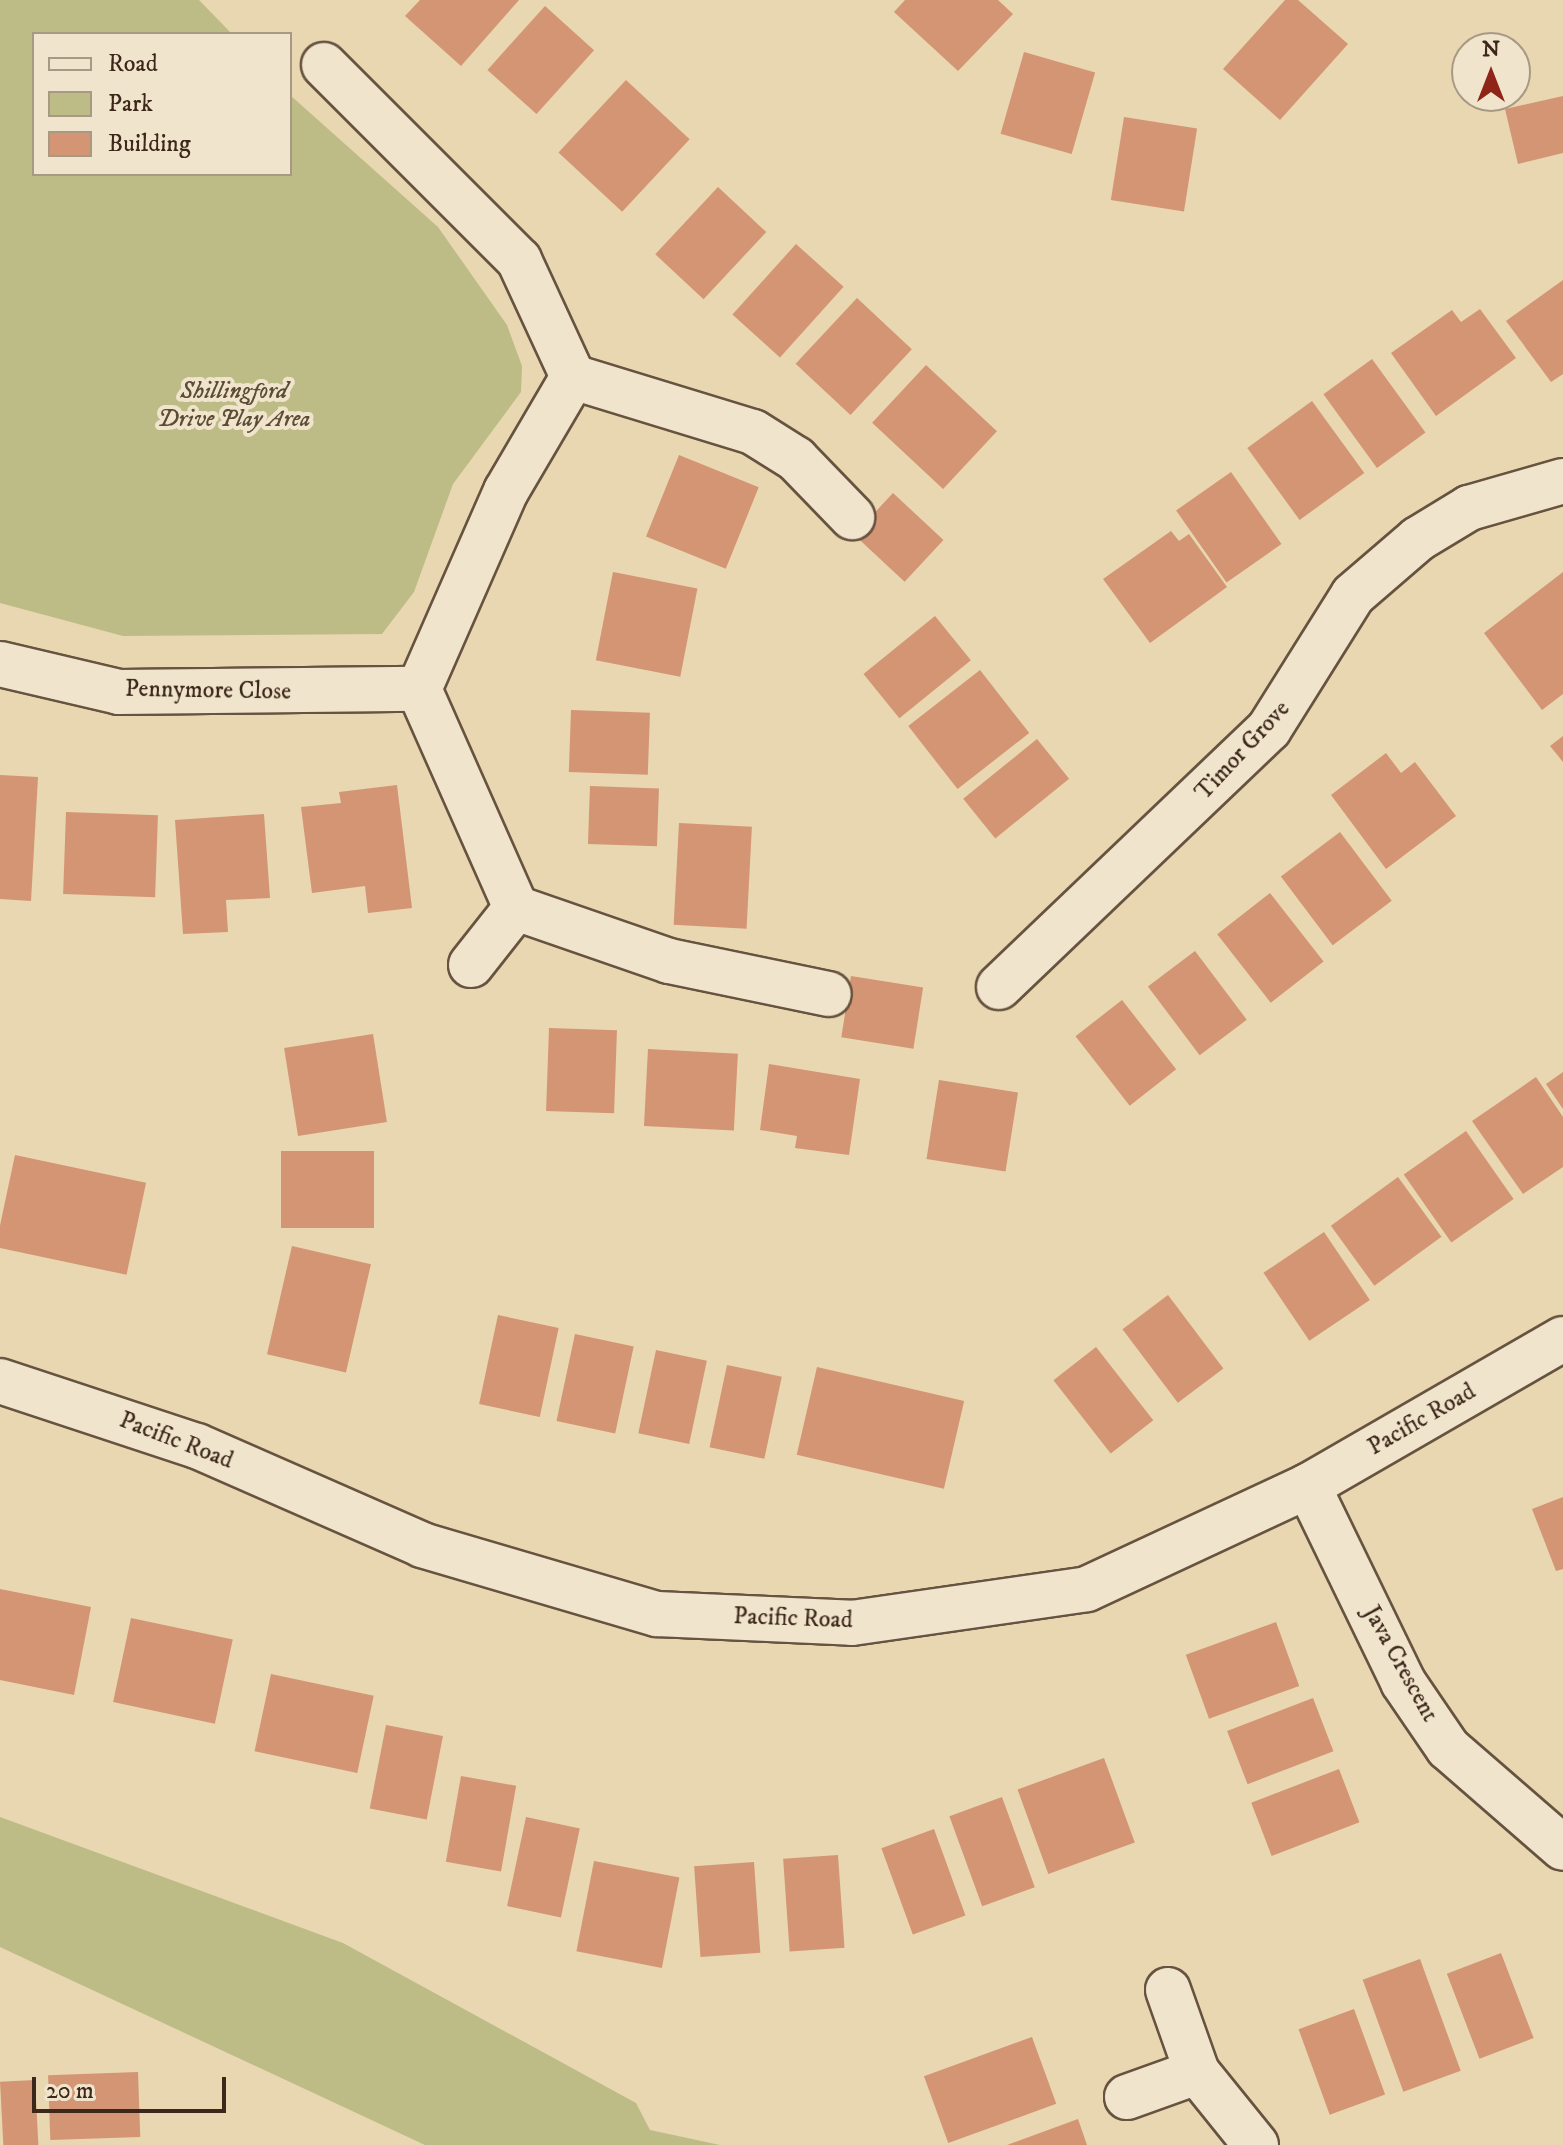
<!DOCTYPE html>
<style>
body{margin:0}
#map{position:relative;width:1563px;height:2145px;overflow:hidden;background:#e8d7b0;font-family:"IM FELL DW Pica",serif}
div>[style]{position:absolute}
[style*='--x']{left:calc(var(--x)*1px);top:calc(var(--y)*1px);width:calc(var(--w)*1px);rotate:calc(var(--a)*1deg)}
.green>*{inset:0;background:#bdbc87}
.building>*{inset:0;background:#d39574;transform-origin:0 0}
.roads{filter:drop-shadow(2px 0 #675340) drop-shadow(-2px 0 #675340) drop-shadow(0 2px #675340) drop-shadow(0 -2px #675340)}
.minor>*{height:44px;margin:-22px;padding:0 22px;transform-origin:22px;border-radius:22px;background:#f0e5cc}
span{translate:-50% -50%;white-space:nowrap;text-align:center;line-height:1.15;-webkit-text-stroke:8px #f0e5cc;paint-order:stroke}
.park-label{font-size:24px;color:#5c4c35;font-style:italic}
.street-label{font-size:24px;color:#3c271a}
.legend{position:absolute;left:32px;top:32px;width:260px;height:144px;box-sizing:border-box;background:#f0e5cc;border:2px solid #a89985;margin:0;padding:10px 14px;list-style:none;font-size:24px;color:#3c271a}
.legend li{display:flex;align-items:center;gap:16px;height:40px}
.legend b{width:40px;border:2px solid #a89985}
.north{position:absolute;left:1451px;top:32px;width:80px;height:80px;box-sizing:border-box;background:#f0e5cc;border:2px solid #a89985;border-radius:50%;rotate:0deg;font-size:22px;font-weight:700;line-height:32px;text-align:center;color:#3c271a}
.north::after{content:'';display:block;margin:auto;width:28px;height:36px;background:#8f2418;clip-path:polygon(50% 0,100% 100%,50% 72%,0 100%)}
.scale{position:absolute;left:32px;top:2077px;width:194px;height:36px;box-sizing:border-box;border:4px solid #3c271a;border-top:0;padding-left:10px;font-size:24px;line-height:28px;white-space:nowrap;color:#3c271a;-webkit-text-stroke:6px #f0e5cc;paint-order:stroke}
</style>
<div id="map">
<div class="green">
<div style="clip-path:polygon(0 0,199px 0,232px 34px,34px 34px,34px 174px,290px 174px,290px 95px,438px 227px,507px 325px,522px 366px,521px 392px,453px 484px,414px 592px,382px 634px,123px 636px,0 603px)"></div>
<div style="clip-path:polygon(0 1817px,343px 1943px,636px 2103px,650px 2130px,720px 2145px,425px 2145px,0 1947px)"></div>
</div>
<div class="building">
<div style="clip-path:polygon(420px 0,519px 0,461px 66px,405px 16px)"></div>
<div style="clip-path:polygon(905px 0,998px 0,1013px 14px,958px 71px,894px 12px)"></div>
<div style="clip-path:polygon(1285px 0,1298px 0,1348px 44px,1280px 120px,1223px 69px)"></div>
<div style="left:545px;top:6px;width:66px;height:86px;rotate:42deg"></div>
<div style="left:1024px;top:52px;width:74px;height:85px;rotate:16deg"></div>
<div style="left:626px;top:80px;width:87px;height:99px;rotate:43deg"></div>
<div style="clip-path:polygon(1563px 96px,1563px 153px,1518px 164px,1505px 109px)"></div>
<div style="left:1124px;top:117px;width:74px;height:84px;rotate:9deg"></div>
<div style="left:718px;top:187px;width:66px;height:92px;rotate:43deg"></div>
<div style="left:796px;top:244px;width:64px;height:95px;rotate:42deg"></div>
<div style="clip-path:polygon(1563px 280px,1563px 374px,1551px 382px,1506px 321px)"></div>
<div style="left:857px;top:298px;width:75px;height:90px;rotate:43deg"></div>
<div style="clip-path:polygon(1480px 309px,1516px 358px,1436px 416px,1391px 353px,1452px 310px,1461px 322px)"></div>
<div style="left:1372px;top:359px;width:91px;height:60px;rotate:54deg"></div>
<div style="left:926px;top:365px;width:97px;height:79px;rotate:43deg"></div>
<div style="left:1312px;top:401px;width:89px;height:80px;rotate:54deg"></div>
<div style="left:679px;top:455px;width:86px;height:88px;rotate:22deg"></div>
<div style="left:1231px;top:472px;width:88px;height:67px;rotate:55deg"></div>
<div style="left:893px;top:493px;width:69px;height:57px;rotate:43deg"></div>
<div style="clip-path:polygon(1171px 531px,1179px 541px,1189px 534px,1227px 587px,1150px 643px,1103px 579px)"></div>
<div style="left:613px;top:572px;width:86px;height:90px;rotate:11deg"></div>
<div style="clip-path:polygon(1563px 572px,1563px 694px,1542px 710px,1484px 633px)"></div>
<div style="left:935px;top:616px;width:57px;height:92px;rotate:51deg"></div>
<div style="left:980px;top:670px;width:80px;height:91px;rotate:52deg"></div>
<div style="left:571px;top:710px;width:79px;height:62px;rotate:2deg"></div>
<div style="clip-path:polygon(1563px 736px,1563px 762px,1550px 746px)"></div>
<div style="left:1037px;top:739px;width:51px;height:95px;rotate:51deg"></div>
<div style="clip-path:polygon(1386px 753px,1401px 773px,1415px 762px,1456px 816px,1386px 869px,1331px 795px)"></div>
<div style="clip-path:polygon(0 775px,38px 777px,31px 901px,0 899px)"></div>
<div style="clip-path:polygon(397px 785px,412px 908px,368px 913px,365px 886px,312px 893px,301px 807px,341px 803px,339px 792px)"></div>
<div style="left:590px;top:786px;width:69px;height:58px;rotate:2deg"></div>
<div style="left:66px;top:812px;width:92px;height:82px;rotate:2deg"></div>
<div style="clip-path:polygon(264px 814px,270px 898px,226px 900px,228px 932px,183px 934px,175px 820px)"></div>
<div style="left:679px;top:823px;width:73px;height:102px;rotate:3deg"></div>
<div style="left:1340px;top:832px;width:86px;height:74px;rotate:53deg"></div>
<div style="left:1270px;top:893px;width:87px;height:67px;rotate:52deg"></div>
<div style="left:1195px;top:951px;width:86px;height:59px;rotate:53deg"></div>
<div style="left:851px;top:976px;width:73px;height:62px;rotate:9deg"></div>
<div style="left:1122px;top:1000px;width:88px;height:59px;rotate:52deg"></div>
<div style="left:549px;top:1028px;width:68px;height:83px;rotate:2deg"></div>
<div style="left:373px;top:1034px;width:89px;height:90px;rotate:81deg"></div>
<div style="left:648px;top:1049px;width:90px;height:77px;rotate:3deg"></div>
<div style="clip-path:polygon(769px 1064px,860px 1079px,849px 1155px,795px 1148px,797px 1136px,760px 1130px)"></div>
<div style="clip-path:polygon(1563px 1072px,1563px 1109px,1546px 1084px)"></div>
<div style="clip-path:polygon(1536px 1077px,1563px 1117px,1563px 1167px,1523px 1194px,1472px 1121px)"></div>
<div style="left:939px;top:1080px;width:80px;height:80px;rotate:9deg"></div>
<div style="left:1466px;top:1131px;width:83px;height:76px;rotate:55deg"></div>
<div style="left:374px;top:1151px;width:77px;height:93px;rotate:90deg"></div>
<div style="left:15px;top:1155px;width:134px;height:94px;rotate:12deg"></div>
<div style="left:1398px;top:1177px;width:74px;height:83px;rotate:54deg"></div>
<div style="left:1324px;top:1232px;width:82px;height:73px;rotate:56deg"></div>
<div style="left:292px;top:1246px;width:81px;height:111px;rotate:13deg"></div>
<div style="left:1168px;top:1295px;width:92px;height:57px;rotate:53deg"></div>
<div style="left:498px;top:1315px;width:62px;height:91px;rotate:12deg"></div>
<div style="left:575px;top:1334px;width:60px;height:89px;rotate:12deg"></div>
<div style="left:1096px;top:1347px;width:93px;height:54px;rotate:52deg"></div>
<div style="left:656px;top:1350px;width:52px;height:85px;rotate:12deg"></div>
<div style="left:727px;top:1365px;width:56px;height:84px;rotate:12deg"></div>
<div style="left:817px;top:1367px;width:151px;height:90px;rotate:13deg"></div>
<div style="clip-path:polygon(1563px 1497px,1563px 1569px,1556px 1571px,1532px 1509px)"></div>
<div style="clip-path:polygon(0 1589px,91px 1607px,74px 1695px,0 1680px)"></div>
<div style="left:131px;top:1618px;width:104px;height:86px;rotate:12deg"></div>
<div style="left:1276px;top:1622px;width:68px;height:96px;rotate:70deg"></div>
<div style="left:271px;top:1674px;width:105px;height:79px;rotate:12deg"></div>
<div style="left:1313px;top:1698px;width:57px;height:92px;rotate:69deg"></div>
<div style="left:386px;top:1725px;width:58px;height:85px;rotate:11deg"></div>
<div style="left:1104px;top:1758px;width:90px;height:92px;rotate:70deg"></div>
<div style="left:1339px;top:1769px;width:57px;height:94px;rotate:69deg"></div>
<div style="left:461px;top:1776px;width:56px;height:87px;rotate:10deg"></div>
<div style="left:1002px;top:1797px;width:96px;height:56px;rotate:70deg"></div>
<div style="left:526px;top:1817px;width:55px;height:91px;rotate:12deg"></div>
<div style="left:934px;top:1829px;width:92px;height:56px;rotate:70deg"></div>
<div style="left:838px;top:1855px;width:93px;height:55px;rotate:86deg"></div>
<div style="left:594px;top:1861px;width:87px;height:92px;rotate:11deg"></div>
<div style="left:754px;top:1862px;width:91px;height:60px;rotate:86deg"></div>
<div style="left:1501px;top:1953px;width:91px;height:58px;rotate:69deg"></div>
<div style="left:1420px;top:1959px;width:119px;height:61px;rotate:70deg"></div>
<div style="left:1354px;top:2009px;width:91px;height:59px;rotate:70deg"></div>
<div style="left:1032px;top:2037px;width:71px;height:115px;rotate:70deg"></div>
<div style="left:138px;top:2072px;width:65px;height:90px;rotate:88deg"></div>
<div style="left:35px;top:2080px;width:65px;height:35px;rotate:87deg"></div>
<div style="clip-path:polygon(1078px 2119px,1087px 2145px,1007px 2145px)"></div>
</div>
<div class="roads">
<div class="minor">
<div style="--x:324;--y:65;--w:276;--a:45"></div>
<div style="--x:519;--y:260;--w:129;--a:65.2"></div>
<div style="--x:573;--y:377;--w:132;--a:120.4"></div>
<div style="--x:506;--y:491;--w:216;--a:113.7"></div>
<div style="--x:419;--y:689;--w:240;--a:66.1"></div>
<div style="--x:516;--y:908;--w:162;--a:19.1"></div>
<div style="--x:669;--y:961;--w:163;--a:11.7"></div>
<div style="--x:573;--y:377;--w:188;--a:17"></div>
<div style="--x:753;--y:432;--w:51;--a:32.1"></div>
<div style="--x:796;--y:459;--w:81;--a:46"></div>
<div style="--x:0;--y:664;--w:122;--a:13.2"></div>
<div style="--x:119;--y:692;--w:300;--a:-0.6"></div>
<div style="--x:471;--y:965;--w:73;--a:-51.7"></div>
<div style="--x:999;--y:987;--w:373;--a:-43.7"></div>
<div style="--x:1269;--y:729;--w:158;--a:-57.9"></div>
<div style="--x:1353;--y:595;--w:86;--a:-40.7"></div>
<div style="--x:1418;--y:539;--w:60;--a:-31.3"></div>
<div style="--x:1469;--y:508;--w:98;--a:-16"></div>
<div style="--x:0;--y:1381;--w:207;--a:18.3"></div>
<div style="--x:197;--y:1446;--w:246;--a:23.7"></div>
<div style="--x:422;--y:1545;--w:245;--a:16.4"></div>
<div style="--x:657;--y:1614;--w:195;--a:2.6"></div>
<div style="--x:852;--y:1623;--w:237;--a:-8.2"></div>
<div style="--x:1087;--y:1589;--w:244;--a:-25"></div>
<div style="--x:1308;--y:1486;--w:294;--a:-30"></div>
<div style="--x:1308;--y:1486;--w:218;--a:64.1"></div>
<div style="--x:1403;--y:1682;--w:80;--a:55.7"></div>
<div style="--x:1448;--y:1748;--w:152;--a:41"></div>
<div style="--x:1168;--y:1990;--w:87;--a:70.5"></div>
<div style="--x:1197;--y:2072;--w:94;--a:51.1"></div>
<div style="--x:1127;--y:2097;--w:74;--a:-19.7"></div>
</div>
</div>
<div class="park-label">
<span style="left:234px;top:406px">Shillingford<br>Drive Play Area</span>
</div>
<div class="street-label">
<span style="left:208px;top:691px;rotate:1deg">Pennymore Close</span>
<span style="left:1243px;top:751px;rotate:-47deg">Timor Grove</span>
<span style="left:1422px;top:1420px;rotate:-30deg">Pacific Road</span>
<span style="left:176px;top:1441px;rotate:21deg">Pacific Road</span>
<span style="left:793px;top:1619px;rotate:2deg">Pacific Road</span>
<span style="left:1400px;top:1664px;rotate:61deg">Java Crescent</span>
</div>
<ul class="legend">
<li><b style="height:10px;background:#f0e5cc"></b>Road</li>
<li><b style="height:22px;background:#bdbc87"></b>Park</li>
<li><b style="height:22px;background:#d39574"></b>Building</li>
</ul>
<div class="north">N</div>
<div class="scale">20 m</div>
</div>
